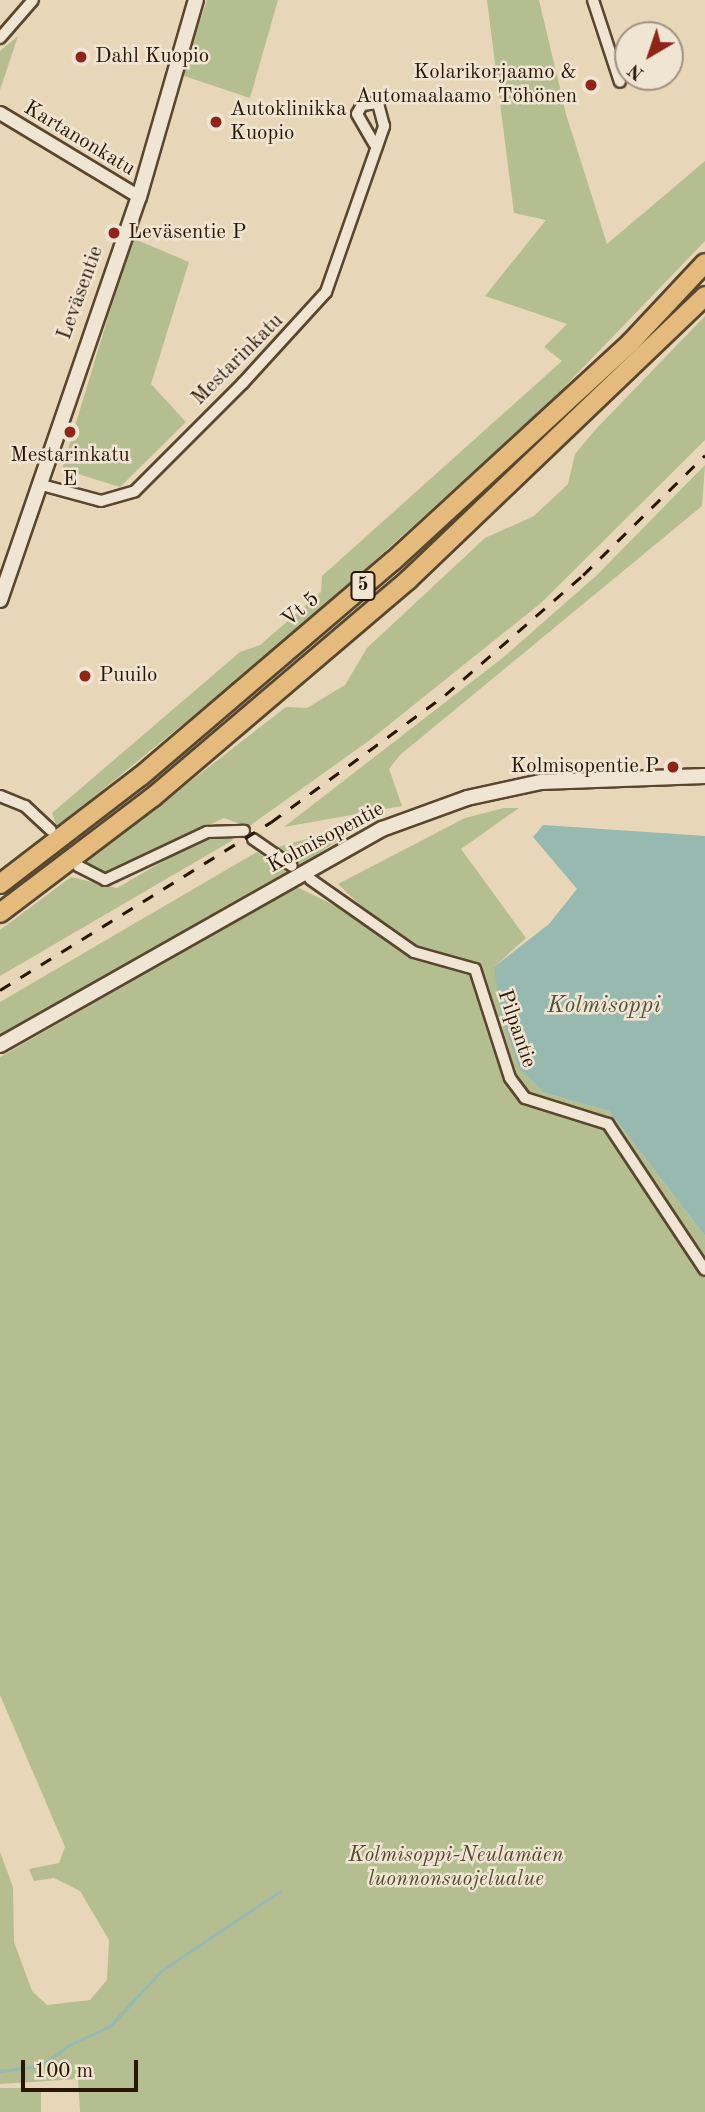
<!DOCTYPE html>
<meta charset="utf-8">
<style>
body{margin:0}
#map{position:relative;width:705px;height:2112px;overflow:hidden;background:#e8d6b9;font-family:"Old Standard TT",serif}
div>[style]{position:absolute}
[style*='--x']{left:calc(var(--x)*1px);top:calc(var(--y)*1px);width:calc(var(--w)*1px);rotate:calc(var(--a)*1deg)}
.green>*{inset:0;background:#b5be90;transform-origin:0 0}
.water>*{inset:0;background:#97b9af}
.stream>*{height:2.5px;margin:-1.25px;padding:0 1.25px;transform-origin:1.25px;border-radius:1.25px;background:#97b9af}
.roads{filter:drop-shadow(2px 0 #58462e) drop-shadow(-2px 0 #58462e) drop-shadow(0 2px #58462e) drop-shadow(0 -2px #58462e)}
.minor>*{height:10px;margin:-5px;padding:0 5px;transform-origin:5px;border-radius:5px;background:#f0e4d2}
.tertiary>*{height:12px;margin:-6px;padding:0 6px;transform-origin:6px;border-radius:6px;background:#f0e4d2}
.secondary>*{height:14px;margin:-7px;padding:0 7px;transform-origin:7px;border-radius:7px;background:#f0e4d2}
.motorway>*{height:18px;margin:-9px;padding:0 9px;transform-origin:9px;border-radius:9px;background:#e4bb7c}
.rail>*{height:2.5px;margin-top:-1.25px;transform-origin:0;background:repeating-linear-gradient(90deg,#281600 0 12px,transparent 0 24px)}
.dots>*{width:19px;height:19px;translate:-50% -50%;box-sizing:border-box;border:4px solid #f0e4d2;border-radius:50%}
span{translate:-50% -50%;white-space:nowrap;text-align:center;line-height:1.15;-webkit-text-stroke:5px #f0e4d2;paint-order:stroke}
.shield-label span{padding:2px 5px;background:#f0e4d2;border:2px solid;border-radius:5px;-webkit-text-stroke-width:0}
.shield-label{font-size:19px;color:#281600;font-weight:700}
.poi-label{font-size:21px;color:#281600}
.left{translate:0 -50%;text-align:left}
.right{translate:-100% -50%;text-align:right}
.street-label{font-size:21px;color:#281600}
.park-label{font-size:21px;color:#52482b;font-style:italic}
.water-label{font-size:23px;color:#4f4f3d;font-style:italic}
.north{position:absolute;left:614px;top:21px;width:70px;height:70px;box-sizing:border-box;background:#f0e4d2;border:2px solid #a0927e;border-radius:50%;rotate:219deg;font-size:19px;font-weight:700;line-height:28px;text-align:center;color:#281600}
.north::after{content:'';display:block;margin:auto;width:24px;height:32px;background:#8f2418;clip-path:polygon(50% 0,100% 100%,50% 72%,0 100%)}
.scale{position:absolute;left:21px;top:2060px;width:117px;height:32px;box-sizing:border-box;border:4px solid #281600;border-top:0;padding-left:9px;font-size:21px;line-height:24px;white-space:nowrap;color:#281600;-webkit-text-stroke:5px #f0e4d2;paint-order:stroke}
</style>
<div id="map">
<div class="green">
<div style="clip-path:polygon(207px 0,278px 0,250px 98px,181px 75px)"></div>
<div style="clip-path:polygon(487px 0,539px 0,566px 114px,607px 244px,705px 161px,705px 241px,545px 407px,292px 635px,57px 827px,52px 813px,240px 652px,260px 645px,321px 592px,322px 576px,562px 361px,544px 347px,567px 324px,485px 296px,546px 220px,514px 213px)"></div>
<div style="clip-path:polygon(18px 36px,0 90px,0 51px)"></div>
<div style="clip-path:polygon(132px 238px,189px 262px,151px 384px,186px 422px,120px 487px,62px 469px)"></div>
<div style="clip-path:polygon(705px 316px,705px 440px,541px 603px,370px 740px,248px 827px,224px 818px,103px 875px,84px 864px,286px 707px,307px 708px,345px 685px,367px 648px,485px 538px,534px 516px,568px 484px,575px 454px,596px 429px)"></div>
<div style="clip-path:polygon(705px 465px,702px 506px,400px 755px,389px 769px,402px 806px,284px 827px,505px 656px,597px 575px)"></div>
<div style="clip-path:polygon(504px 808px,519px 808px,461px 849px,526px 938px,494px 967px,545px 1093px,609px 1111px,705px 1236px,705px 2112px,80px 2112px,78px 2079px,0 2084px,0 1852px,13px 1887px,14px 1942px,32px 1991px,47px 2005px,90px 2000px,107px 1980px,109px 1940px,80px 1891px,54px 1878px,34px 1881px,29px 1869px,59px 1863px,65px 1847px,0 1695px,0 1057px,297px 887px,350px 913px,361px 906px,338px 884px,465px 818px)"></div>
<div style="clip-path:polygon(354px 830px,298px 867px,274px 848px,336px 831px)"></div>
<div style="clip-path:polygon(228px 834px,233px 840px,0 976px,0 930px,71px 877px,117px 888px,191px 845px)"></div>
<div style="clip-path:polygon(257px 852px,286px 872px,0 1036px,0 1002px)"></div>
<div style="left:41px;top:2088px;width:24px;height:41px;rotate:90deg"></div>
</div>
<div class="water">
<div style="clip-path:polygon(543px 825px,705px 836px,705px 1236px,609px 1111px,545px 1093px,519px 1068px,500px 1011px,494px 967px,549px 924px,577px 889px,533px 837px)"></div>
</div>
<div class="stream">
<div style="--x:0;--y:2071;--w:41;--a:-7"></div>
<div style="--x:41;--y:2066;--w:35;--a:-37"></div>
<div style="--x:69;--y:2045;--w:44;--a:-24.2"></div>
<div style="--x:109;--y:2027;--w:76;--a:-47.1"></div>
<div style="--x:161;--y:1971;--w:143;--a:-33.9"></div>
</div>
<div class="roads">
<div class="minor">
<div style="--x:593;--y:0;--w:86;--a:71.8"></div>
<div style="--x:0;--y:38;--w:50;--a:-49"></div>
<div style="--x:38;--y:484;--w:65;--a:15.1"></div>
<div style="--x:101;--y:501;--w:35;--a:-16"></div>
<div style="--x:135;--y:491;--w:153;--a:-45"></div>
<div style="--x:243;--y:383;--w:123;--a:-47.6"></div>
<div style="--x:326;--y:292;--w:176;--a:-70.7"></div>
<div style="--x:384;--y:126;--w:24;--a:-105"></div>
<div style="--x:378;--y:103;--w:16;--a:173"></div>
<div style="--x:362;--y:105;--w:10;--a:119"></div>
<div style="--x:357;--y:114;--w:34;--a:60"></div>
<div style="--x:0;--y:796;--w:27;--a:22"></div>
<div style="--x:25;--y:806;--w:35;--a:43"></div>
<div style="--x:253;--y:839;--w:47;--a:34.7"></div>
<div style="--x:78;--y:866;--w:30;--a:27"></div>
<div style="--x:105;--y:880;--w:113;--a:-25.2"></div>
<div style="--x:207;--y:832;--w:37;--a:-2"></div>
<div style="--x:310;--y:879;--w:127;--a:35.1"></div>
<div style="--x:414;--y:952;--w:63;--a:15.6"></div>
<div style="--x:475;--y:969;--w:114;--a:72.2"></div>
<div style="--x:510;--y:1078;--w:25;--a:53"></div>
<div style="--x:525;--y:1098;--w:87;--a:17.4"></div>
<div style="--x:608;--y:1124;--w:175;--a:56.4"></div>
</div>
<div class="tertiary">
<div style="--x:0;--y:113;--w:162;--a:31.1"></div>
</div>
<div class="secondary">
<div style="--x:0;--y:600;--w:426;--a:-71"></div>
<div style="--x:139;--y:197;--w:205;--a:-73.9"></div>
<div style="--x:0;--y:1045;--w:439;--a:-29.5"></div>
<div style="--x:382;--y:829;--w:90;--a:-20"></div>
<div style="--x:467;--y:798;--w:76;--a:-12.2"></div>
<div style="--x:541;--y:782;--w:164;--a:-2.1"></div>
</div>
<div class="motorway">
<div style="--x:0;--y:884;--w:178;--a:-37.5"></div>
<div style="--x:141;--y:776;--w:331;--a:-40.5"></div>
<div style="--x:393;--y:561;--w:323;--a:-42.6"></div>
<div style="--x:631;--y:342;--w:108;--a:-46.9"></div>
<div style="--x:0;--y:913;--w:192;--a:-37.2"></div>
<div style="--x:153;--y:797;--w:335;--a:-40.4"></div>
<div style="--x:408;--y:580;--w:411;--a:-43.7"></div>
</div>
</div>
<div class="rail">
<div style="--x:0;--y:990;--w:319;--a:-31.8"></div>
<div style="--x:271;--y:822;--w:215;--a:-36.1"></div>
<div style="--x:445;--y:695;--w:183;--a:-41"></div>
<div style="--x:583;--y:575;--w:171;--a:-44.5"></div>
</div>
<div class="dots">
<div style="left:81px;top:57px;background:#8f2418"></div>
<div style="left:591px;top:85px;background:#8f2418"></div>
<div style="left:216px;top:122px;background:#8f2418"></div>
<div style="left:114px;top:233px;background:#8f2418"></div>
<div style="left:70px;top:432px;background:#8f2418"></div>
<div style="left:85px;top:676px;background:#8f2418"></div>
<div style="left:673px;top:767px;background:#8f2418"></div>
</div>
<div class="shield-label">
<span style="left:363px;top:586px">5</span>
</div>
<div class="poi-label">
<span class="left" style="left:95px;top:57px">Dahl Kuopio</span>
<span class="right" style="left:577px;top:85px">Kolarikorjaamo &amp;<br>Automaalaamo Töhönen</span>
<span class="left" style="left:230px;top:122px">Autoklinikka<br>Kuopio</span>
<span class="left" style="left:128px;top:233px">Leväsentie P</span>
<span style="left:70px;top:468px">Mestarinkatu<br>E</span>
<span class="left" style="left:99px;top:676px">Puuilo</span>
<span class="right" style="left:659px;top:767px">Kolmisopentie P</span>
</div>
<div class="street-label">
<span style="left:79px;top:139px;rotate:31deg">Kartanonkatu</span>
<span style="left:81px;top:293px;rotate:-70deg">Leväsentie</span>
<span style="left:238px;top:360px;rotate:-45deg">Mestarinkatu</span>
<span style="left:301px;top:610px;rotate:-40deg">Vt 5</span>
<span style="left:326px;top:838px;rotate:-28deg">Kolmisopentie</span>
<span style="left:516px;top:1029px;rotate:71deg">Pilpantie</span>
</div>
<div class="park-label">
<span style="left:456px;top:1868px">Kolmisoppi-Neulamäen<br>luonnonsuojelualue</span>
</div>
<div class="water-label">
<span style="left:604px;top:1006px">Kolmisoppi</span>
</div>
<div class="north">N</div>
<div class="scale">100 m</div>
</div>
